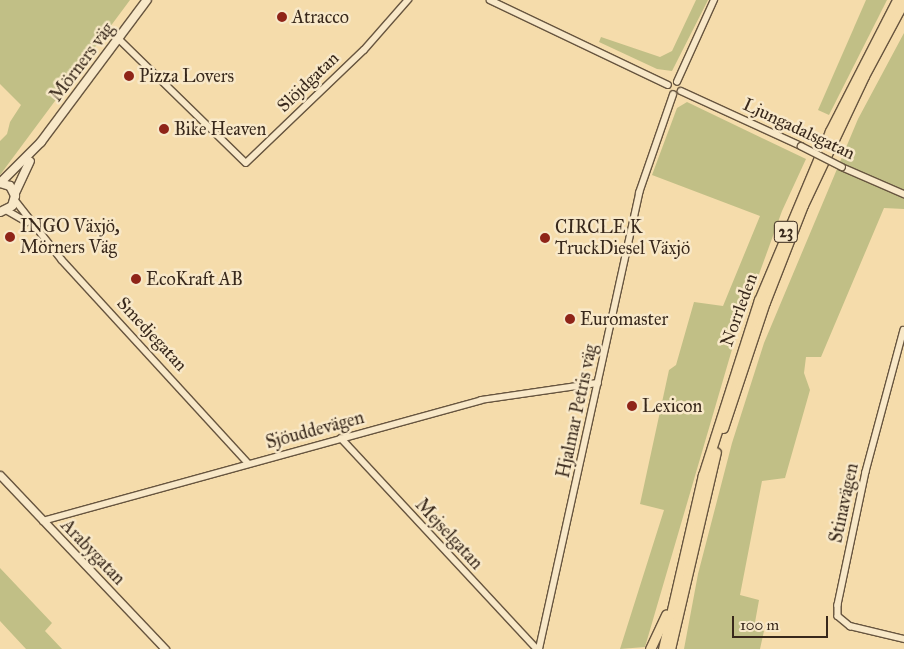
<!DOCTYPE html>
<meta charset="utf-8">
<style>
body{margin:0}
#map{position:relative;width:904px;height:649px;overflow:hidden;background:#f5dcab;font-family:"IM FELL Great Primer",serif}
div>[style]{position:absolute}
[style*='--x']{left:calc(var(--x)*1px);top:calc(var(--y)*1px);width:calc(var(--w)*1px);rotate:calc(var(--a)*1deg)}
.green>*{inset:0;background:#c1bf86}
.roads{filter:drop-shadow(1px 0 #67553f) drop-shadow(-1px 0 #67553f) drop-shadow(0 1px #67553f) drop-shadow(0 -1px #67553f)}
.minor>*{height:5.5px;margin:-2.75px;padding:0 2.75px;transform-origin:2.75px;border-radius:2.75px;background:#f8e8c8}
.tertiary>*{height:7px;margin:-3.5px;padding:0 3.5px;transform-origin:3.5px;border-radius:3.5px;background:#f8e8c8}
.secondary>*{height:8px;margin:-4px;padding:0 4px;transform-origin:4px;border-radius:4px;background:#f8e8c8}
.trunk>*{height:9px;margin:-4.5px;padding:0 4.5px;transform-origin:4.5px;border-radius:4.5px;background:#f5dcab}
.bridges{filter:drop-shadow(1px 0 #67553f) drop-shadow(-1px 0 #67553f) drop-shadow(0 1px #67553f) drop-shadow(0 -1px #67553f)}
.minor-bridge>*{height:5.5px;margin:-2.75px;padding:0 2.75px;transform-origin:2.75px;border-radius:2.75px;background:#f8e8c8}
.dots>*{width:14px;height:14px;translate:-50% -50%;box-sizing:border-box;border:2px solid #f8e8c8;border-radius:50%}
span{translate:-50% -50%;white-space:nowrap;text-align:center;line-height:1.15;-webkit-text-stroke:5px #f8e8c8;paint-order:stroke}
.shield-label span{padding:1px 4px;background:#f8e8c8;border:1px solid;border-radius:4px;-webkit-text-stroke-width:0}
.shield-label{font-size:16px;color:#38281b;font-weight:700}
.poi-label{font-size:18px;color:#38281b}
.left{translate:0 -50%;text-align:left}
.street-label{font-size:18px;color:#38281b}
.scale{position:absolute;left:732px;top:616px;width:96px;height:22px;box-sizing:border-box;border:2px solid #38281b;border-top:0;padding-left:6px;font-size:15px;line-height:18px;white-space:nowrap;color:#38281b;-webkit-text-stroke:4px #f8e8c8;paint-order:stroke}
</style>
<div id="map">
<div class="green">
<div style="clip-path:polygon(0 0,130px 0,0 175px,0 141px,7px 134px,10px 122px,21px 105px,0 84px)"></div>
<div style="clip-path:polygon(696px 0,708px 0,672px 71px,657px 69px,599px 42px,601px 37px,660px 57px,672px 51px)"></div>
<div style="clip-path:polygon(866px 0,887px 0,829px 115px,818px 110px)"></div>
<div style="clip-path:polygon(904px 33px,904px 209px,884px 208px,821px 357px,806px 357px,804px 373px,810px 390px,785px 478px,762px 481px,740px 595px,759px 600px,754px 628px,764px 631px,760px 649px,684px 649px,698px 574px,732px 443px,764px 343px,858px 119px)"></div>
<div style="clip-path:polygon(687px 102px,806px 159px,782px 211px,733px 346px,645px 647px,620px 649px,664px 510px,640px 504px,669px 370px,676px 365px,694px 302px,723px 306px,760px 216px,652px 175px,677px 108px)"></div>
<div style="clip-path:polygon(0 568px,52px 623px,45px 631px,62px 649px,26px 649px,0 621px)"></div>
</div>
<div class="roads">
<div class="minor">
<div style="--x:490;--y:0;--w:197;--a:25.5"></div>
<div style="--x:119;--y:39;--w:177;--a:44.3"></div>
<div style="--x:246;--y:163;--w:163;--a:-43.8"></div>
<div style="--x:364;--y:50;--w:67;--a:-48.7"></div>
<div style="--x:677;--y:82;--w:90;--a:-65.7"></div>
<div style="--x:681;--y:91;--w:132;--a:24.6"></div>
<div style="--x:842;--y:167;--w:68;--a:23.5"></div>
<div style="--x:15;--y:200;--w:76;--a:51.9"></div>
<div style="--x:62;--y:260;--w:275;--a:47.5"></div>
<div style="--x:6;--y:210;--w:24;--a:30"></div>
<div style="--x:904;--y:330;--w:147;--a:105"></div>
<div style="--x:866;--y:472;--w:136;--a:101.9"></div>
<div style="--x:838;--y:605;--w:11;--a:90"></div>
<div style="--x:838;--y:616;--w:16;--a:40"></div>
<div style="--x:850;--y:626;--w:56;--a:13.5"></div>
<div style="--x:341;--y:438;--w:288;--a:47.1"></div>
<div style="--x:43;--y:521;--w:454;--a:-15.4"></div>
<div style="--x:481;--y:400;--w:118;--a:-8.3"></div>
<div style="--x:539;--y:649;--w:467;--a:-77.6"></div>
<div style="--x:639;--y:193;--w:104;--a:-70.9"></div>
</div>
<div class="tertiary">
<div style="--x:0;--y:475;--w:240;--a:46.5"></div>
</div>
<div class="secondary">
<div style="--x:0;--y:183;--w:58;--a:-45"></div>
<div style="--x:41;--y:142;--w:177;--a:-53.3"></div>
<div style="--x:0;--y:183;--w:10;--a:17"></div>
<div style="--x:10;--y:186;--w:11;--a:63"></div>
<div style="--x:15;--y:196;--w:10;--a:107"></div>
<div style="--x:12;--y:206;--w:13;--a:153"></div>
<div style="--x:15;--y:193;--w:35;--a:-65"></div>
</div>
<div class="trunk">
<div style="--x:723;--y:428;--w:133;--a:-71.6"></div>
<div style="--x:765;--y:302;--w:104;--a:-68.6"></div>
<div style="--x:803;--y:205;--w:143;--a:-64.7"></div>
<div style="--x:864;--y:76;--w:85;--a:-61.9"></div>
<div style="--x:650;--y:649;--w:38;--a:-65"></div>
<div style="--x:663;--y:649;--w:179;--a:-77.1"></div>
<div style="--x:703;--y:475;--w:184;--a:-72.3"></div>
<div style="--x:759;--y:300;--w:183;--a:-67.2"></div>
<div style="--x:830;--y:131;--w:147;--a:-62.9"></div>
<div style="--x:670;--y:649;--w:202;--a:-76.9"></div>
</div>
</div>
<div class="bridges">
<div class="minor-bridge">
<div style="--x:801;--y:146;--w:46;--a:27.1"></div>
</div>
</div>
<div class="dots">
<div style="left:282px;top:17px;background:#8f2418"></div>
<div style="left:129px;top:76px;background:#8f2418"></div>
<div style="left:164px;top:129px;background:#8f2418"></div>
<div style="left:10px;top:237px;background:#8f2418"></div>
<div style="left:545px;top:238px;background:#8f2418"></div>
<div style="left:136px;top:279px;background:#8f2418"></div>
<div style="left:570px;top:319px;background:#8f2418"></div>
<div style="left:632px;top:406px;background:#8f2418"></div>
</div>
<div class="shield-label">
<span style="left:786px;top:232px">23</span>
</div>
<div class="poi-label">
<span class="left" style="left:292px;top:17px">Atracco</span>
<span class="left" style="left:139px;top:76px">Pizza Lovers</span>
<span class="left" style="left:174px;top:129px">Bike Heaven</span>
<span class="left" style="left:20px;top:237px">INGO Växjö,<br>Mörners Väg</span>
<span class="left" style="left:555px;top:238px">CIRCLE K<br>TruckDiesel Växjö</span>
<span class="left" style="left:146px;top:279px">EcoKraft AB</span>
<span class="left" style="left:580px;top:319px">Euromaster</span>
<span class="left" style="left:642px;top:406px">Lexicon</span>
</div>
<div class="street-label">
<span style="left:82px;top:62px;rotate:-53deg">Mörners väg</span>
<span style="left:308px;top:82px;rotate:-44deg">Slöjdgatan</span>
<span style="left:799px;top:129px;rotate:25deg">Ljungadalsgatan</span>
<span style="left:739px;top:310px;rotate:-70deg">Norrleden</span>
<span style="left:152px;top:334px;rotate:47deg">Smedjegatan</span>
<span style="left:577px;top:411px;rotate:-78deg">Hjalmar Petris väg</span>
<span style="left:315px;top:430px;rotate:-15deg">Sjöuddevägen</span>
<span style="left:844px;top:503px;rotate:-78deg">Stinavägen</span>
<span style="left:449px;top:534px;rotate:47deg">Mejselgatan</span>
<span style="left:93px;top:552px;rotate:46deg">Arabygatan</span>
</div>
<div class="scale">100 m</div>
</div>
